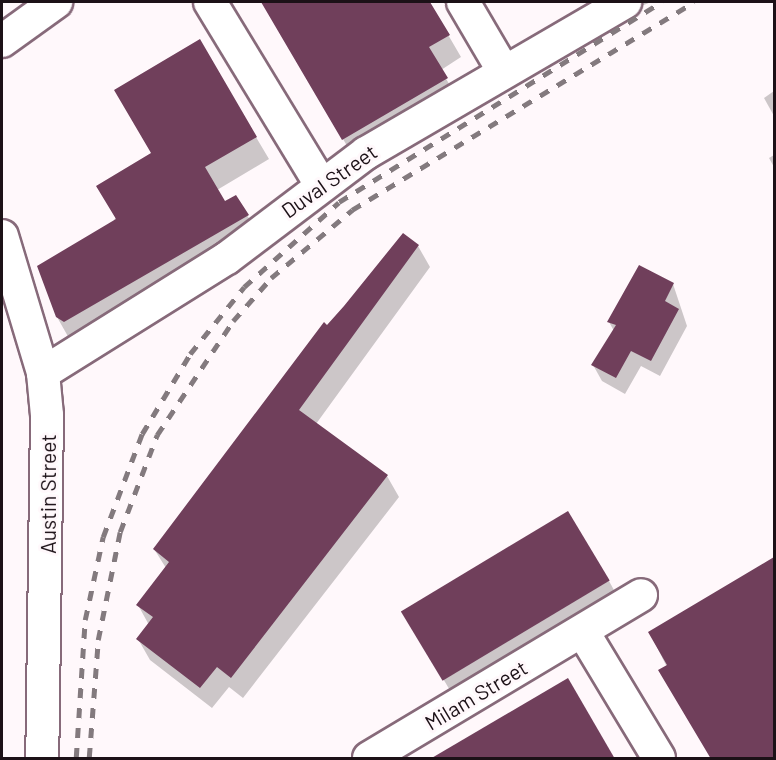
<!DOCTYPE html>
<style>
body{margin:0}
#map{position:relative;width:776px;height:760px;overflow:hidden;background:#fff8fb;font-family:Barlow,sans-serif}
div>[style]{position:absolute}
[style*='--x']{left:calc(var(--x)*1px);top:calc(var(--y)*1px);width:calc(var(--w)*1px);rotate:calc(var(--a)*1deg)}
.shadow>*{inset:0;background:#0003}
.building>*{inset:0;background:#703f5b;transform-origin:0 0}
.roads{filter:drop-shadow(2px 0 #876a7a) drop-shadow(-2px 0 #876a7a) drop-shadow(0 2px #876a7a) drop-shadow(0 -2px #876a7a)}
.minor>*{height:32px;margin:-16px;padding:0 16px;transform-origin:16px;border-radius:16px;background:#fff}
.rail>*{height:4.5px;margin-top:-2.25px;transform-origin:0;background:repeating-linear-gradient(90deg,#837a7e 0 10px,transparent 0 20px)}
span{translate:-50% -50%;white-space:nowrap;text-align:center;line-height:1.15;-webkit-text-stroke:6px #fff8fb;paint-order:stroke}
.street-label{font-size:21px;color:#1c1117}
.frame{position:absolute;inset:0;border:3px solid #1c1117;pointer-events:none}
</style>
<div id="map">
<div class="shadow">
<div style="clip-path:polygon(262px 2px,429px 2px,461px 57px,441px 70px,459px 101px,356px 161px)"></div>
<div style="clip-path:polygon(597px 2px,651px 2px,608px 20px)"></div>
<div style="clip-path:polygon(199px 41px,269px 159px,217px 190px,225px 203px,236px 197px,261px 238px,70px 340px,57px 317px,153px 154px)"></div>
<div style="clip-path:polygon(774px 91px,774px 116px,764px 98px)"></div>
<div style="clip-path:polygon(774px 155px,774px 167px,769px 158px)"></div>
<div style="clip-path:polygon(418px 246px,430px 267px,316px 424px,387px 476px,399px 497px,243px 698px,229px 687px,212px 708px,150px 660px,138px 639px,149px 625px,138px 605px,166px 568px,154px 549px,327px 327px)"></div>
<div style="clip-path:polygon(673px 284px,687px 326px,660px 376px,641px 366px,625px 394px,602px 381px,593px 365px,614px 331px,609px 322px)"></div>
<div style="clip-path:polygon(774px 559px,774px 758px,712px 758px,650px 633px)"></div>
<div style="clip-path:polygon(609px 581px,621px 603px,457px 702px,403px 612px)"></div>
</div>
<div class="building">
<div style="clip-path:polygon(261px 2px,430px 2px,450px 35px,429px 47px,448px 78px,342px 140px)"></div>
<div style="clip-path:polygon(200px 39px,257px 137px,205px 167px,225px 201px,236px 195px,249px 215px,64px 322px,56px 317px,37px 266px,116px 219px,96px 186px,151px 153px,114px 90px)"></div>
<div style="clip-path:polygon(403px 233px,419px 245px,299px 410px,388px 475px,231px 678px,217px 667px,200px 688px,136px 639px,153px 617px,136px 605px,169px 562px,153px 549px,324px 322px,327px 325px,344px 306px)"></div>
<div style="clip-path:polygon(639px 265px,674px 283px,665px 301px,679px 309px,651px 361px,631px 351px,616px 378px,591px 365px,616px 325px,607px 322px)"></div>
<div style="left:568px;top:511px;width:81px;height:195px;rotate:59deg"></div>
<div style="clip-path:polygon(774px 557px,774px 759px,711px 759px,658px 670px,667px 665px,648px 632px)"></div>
<div style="clip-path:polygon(568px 678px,615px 759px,430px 759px)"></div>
</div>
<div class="roads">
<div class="minor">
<div style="--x:210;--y:2;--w:212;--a:58.7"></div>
<div style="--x:463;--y:2;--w:81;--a:59.6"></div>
<div style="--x:2;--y:41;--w:67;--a:-35.8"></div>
<div style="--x:2;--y:236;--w:143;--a:73.3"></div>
<div style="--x:43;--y:373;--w:42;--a:84.6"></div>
<div style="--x:47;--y:415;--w:343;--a:90.8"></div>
<div style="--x:43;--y:373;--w:217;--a:-32"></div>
<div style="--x:227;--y:258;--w:174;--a:-37.1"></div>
<div style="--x:366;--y:153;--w:300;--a:-30.2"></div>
<div style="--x:583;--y:632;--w:147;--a:58.9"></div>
<div style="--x:369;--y:758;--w:317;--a:-30.9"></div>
</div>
</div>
<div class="rail">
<div style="--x:76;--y:758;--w:138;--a:-86.3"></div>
<div style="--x:85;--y:620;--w:85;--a:-77.8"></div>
<div style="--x:103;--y:537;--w:110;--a:-69.3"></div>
<div style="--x:142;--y:434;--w:93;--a:-59"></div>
<div style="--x:190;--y:354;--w:86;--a:-51.1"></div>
<div style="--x:244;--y:287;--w:127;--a:-41.8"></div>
<div style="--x:339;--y:202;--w:380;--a:-31.8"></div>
<div style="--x:89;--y:758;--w:118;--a:-85.6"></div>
<div style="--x:98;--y:640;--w:110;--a:-78.5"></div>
<div style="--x:120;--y:532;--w:104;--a:-69.1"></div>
<div style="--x:157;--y:435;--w:137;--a:-56.3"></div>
<div style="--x:233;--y:321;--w:57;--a:-48.5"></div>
<div style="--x:271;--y:278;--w:106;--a:-40"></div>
<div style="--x:352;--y:210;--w:400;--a:-31.3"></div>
</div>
<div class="street-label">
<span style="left:329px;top:181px;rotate:-35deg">Duval Street</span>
<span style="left:48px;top:494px;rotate:-90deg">Austin Street</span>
<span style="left:476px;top:695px;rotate:-31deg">Milam Street</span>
</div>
<div class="frame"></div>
</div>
